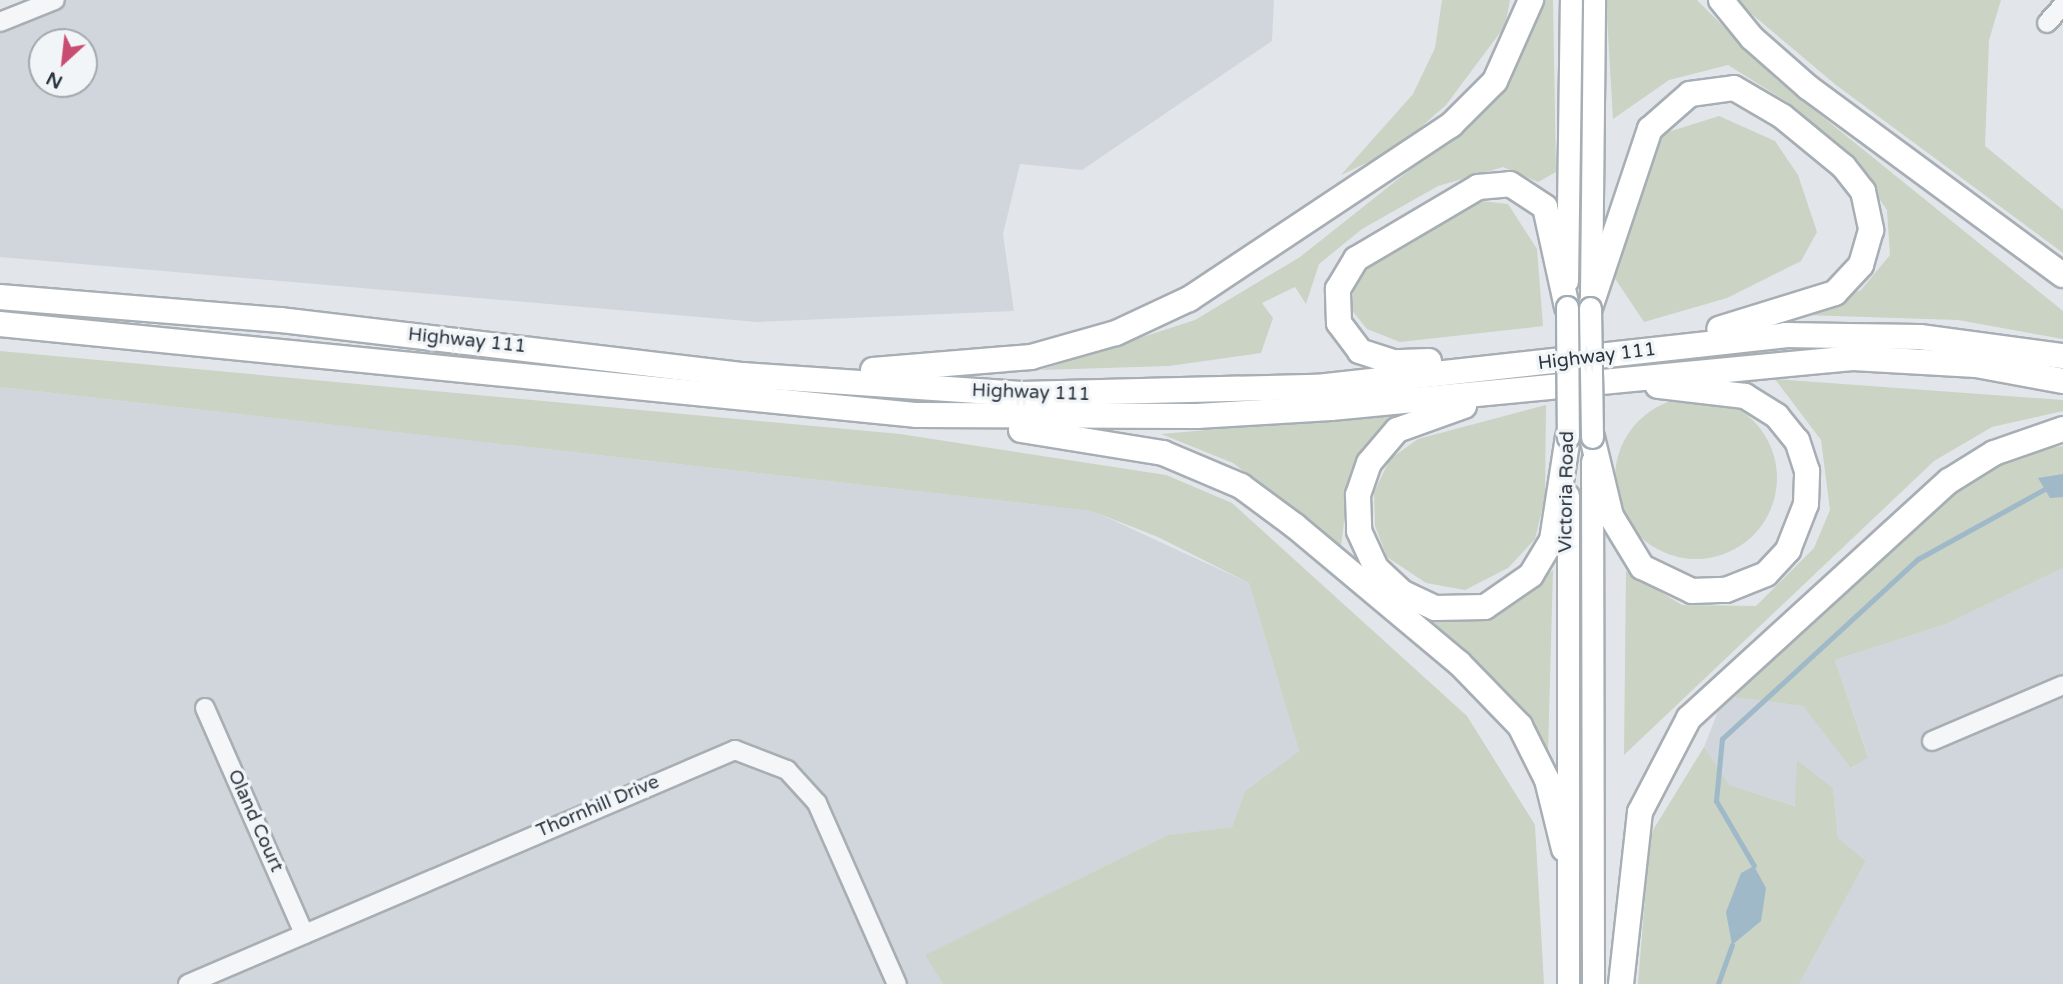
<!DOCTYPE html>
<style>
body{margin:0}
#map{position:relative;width:2063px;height:984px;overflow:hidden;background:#e2e6ea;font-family:"Varela Round",sans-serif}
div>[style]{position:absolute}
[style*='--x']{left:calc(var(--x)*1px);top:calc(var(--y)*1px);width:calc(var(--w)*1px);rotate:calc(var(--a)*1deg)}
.built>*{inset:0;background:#d0d6dc}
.green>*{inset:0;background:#cad3c4}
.round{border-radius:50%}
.water>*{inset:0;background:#9fb9c8}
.stream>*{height:4.5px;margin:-2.25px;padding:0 2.25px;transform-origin:2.25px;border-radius:2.25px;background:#9fb9c8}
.roads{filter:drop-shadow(2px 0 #a7aeb4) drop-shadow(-2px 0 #a7aeb4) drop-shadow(0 2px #a7aeb4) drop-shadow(0 -2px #a7aeb4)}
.minor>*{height:18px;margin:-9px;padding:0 9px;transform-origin:9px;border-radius:9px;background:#f5f6f8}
.major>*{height:21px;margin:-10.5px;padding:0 10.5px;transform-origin:10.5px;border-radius:10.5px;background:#fff}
.highway>*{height:24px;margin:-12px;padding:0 12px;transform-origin:12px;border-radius:12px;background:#fff}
.bridges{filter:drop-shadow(2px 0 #a2acb5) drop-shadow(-2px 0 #a2acb5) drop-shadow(0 2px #a2acb5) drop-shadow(0 -2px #a2acb5)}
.major-bridge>*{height:21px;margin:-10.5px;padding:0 10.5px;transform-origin:10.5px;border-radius:10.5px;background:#fff}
span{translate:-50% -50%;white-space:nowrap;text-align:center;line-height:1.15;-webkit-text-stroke:7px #f2f5f7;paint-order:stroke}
.street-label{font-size:19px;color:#2b3641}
.north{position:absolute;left:28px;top:28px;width:70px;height:70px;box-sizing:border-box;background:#f2f5f7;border:2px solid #a2a9ae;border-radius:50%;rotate:207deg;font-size:19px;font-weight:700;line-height:28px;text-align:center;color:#2b3641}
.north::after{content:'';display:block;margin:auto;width:24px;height:32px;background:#c94d71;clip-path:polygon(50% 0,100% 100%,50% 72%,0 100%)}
</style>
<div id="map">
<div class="built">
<div style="clip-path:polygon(evenodd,45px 0,1274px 0,1272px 41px,1082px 170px,1020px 164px,1003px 234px,1014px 311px,757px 322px,0 257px,0 18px,45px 0,42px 42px,84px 42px,84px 84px,42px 84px,42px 42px)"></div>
<div style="clip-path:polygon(0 387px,1093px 511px,1249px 583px,1299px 751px,1245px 791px,1232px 827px,1168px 835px,926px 955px,943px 984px,0 984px)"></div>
<div style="clip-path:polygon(2063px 568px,2063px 984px,1799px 984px,1866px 861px,1838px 838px,1833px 788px,1798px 761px,1796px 806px,1728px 785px,1704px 747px,1724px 696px,1803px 706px,1852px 768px,1868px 756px,1835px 660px,1946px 624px)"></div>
</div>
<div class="green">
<div style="clip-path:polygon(1442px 0,1510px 0,1505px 26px,1446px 105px,1396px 149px,1341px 175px,1413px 94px,1435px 48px)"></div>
<div style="clip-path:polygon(1542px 0,1553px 0,1556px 172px,1538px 182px,1503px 167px,1438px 186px,1362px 229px,1319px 264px,1306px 304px,1295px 287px,1262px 303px,1273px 318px,1261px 353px,1169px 366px,1041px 370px,1195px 320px,1300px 257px,1469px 123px)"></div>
<div style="clip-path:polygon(1606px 0,1697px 0,1777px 80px,2063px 311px,2063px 339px,1958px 320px,1804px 315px,1861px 290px,1890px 255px,1887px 210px,1845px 150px,1789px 103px,1728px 65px,1669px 80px,1613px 119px)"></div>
<div style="clip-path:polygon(1735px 0,2001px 0,1989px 40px,1985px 146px,2063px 210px,2063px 253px,1836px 85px)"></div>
<div style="clip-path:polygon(1719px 116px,1775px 141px,1798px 175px,1817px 232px,1801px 261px,1727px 298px,1644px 322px,1610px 271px,1653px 153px,1665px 133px)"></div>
<div style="clip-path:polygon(1481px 201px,1508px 204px,1537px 249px,1543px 326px,1400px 342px,1367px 329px,1350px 308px,1356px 275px,1376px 255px)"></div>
<div style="clip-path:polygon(0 351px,900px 434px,1166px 475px,1232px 503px,1467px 716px,1535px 825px,1544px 984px,943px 984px,925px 955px,1168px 835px,1232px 827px,1245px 791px,1299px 751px,1249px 583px,1158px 537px,1092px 511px,0 387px)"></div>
<div style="clip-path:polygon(1775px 379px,2063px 400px,2063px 411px,1992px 427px,1934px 461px,1624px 755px,1626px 571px,1682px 605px,1756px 606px,1814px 548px,1830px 510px,1821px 440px)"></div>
<div class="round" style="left:1615px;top:397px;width:162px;height:162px"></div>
<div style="clip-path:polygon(1546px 405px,1545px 497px,1535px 539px,1508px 568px,1465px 590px,1426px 583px,1387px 557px,1375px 526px,1374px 492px,1390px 459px,1418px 439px)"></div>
<div style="clip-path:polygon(1390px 414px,1350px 476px,1341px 546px,1233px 463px,1161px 434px)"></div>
<div style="clip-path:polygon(2063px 446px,2063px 568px,1946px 624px,1835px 660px,1868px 757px,1851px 768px,1803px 706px,1724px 696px,1978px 474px,2039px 449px)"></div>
<div style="clip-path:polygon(1553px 570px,1548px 752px,1486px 678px,1415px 614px,1465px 622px,1515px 604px)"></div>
<div style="clip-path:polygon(1704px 747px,1729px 785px,1795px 806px,1797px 760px,1833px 788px,1838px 838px,1866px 861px,1799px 984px,1638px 984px,1650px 835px)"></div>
</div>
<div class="water">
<div style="clip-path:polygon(2063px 474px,2063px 497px,2050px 498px,2038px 478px)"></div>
<div style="clip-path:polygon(1754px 866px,1766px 888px,1761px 921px,1732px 945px,1726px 912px,1741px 873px)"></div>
</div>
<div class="stream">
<div style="--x:1754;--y:866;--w:75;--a:-120.3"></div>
<div style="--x:1716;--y:801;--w:62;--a:-84.5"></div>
<div style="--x:1722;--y:739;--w:266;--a:-42.6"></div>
<div style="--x:1918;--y:559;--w:145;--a:-28.9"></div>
<div style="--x:1718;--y:984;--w:41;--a:-70.3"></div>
</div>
<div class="roads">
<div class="minor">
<div style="--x:0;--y:22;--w:59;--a:-21.8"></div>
<div style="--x:2047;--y:23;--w:24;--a:-48"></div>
<div style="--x:205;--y:708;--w:247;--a:66.3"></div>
<div style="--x:1932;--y:741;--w:142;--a:-23.1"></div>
<div style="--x:188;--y:984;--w:595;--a:-23.16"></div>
<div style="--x:735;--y:750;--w:56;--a:21"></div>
<div style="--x:787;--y:770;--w:45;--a:47.7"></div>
<div style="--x:817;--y:803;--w:198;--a:66.2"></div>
</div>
<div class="major">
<div style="--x:1567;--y:281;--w:281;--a:-89.2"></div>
<div style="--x:1591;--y:295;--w:295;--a:-89.4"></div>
<div style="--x:1592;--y:461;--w:523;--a:89.89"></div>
<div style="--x:1568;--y:495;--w:489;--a:90"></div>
</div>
<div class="highway">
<div style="--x:1721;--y:0;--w:49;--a:50.8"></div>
<div style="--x:1752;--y:38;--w:76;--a:41.3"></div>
<div style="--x:1809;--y:88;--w:315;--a:36.4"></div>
<div style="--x:0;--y:297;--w:282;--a:4.7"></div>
<div style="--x:281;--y:320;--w:464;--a:6.8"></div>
<div style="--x:742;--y:375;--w:280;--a:3.9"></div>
<div style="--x:1021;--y:394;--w:296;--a:-1.4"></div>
<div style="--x:1317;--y:387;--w:471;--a:-6.3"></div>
<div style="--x:1785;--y:335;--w:135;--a:0.8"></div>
<div style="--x:1920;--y:337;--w:144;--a:7.6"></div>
<div style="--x:1590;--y:308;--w:189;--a:-71.5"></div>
<div style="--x:1650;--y:129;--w:53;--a:-41.2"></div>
<div style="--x:1690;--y:94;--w:44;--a:-7.8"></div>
<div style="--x:1734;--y:88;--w:56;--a:30.3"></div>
<div style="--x:1782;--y:116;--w:80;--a:39.4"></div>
<div style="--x:1844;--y:167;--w:31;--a:52"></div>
<div style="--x:1863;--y:191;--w:40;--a:78"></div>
<div style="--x:1871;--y:230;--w:36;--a:106"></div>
<div style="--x:1861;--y:265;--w:38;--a:133"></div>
<div style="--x:1835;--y:293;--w:121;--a:162.8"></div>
<div style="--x:0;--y:324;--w:922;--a:5.67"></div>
<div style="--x:917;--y:415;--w:280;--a:0.2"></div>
<div style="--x:1197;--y:416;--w:134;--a:-3.4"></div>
<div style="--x:1331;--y:408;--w:524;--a:-5.47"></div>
<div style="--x:1853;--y:358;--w:123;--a:3.3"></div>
<div style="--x:1976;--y:365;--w:88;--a:10.4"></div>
<div style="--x:1429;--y:361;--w:36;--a:178"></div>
<div style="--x:1393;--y:362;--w:35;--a:-162"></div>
<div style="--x:1360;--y:351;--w:35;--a:-127"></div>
<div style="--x:1339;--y:323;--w:34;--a:-92"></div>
<div style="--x:1338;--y:289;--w:35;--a:-59"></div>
<div style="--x:1356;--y:259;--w:142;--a:-30.5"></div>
<div style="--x:1478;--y:187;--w:32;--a:-5"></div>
<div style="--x:1510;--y:184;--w:42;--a:33.3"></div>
<div style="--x:1545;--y:207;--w:102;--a:77.6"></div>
<div style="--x:873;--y:370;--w:159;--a:-4.7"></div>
<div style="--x:1031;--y:357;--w:88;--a:-15.8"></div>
<div style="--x:1116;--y:333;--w:81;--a:-25"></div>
<div style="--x:1189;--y:299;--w:315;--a:-33.6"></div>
<div style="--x:1451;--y:125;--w:62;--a:-45"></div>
<div style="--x:1495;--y:81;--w:89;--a:-66"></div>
<div style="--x:1464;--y:406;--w:71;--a:160.3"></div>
<div style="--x:1397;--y:430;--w:43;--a:130.3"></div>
<div style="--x:1369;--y:463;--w:34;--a:109"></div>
<div style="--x:1358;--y:495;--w:36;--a:88"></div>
<div style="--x:1359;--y:531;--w:41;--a:65.3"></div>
<div style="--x:1376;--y:568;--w:37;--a:43"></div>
<div style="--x:1403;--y:593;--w:35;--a:25"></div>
<div style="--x:1435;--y:608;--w:50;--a:-1.1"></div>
<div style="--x:1485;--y:607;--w:56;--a:-34.8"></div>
<div style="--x:1531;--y:575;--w:41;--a:-59"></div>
<div style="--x:1552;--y:540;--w:104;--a:-81.2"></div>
<div style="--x:1021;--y:430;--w:144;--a:9.2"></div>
<div style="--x:1163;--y:453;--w:85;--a:22.9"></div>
<div style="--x:1241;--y:486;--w:67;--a:36.5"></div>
<div style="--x:1295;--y:526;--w:214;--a:39.9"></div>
<div style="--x:1459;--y:663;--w:88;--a:45.9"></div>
<div style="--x:1520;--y:726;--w:60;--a:63.4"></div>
<div style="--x:1547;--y:780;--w:71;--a:76.2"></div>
<div style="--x:1592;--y:437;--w:81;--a:76.5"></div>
<div style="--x:1611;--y:516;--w:60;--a:58.7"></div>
<div style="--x:1642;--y:567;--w:55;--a:25.6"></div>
<div style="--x:1692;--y:591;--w:34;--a:-2"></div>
<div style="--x:1726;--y:590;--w:43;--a:-21.8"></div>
<div style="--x:1766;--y:574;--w:33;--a:-47"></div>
<div style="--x:1788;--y:550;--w:49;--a:-68.6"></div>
<div style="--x:1806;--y:504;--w:33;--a:-88"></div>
<div style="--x:1807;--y:471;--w:32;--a:-108"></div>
<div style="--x:1797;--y:441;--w:32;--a:-129"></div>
<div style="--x:1777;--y:416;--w:38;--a:-148"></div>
<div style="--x:1745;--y:396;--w:88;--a:-173.4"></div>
<div style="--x:1621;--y:984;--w:173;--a:-83.7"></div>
<div style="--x:1640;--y:812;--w:106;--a:-62.5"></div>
<div style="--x:1689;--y:718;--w:352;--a:-42.4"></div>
<div style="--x:1949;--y:481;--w:53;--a:-31.9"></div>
<div style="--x:1994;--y:453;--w:73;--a:-19.2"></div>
</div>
</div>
<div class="bridges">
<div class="major-bridge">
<div style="--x:1567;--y:307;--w:130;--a:89.6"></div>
<div style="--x:1590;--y:308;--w:129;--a:89.1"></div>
</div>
</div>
<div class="street-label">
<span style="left:467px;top:341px;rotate:6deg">Highway 111</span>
<span style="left:1597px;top:357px;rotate:-7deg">Highway 111</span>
<span style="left:1031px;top:393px;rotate:2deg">Highway 111</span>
<span style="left:1567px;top:492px;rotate:-89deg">Victoria Road</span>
<span style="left:598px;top:807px;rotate:-23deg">Thornhill Drive</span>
<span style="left:255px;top:821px;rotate:66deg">Oland Court</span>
</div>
<div class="north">N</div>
</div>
